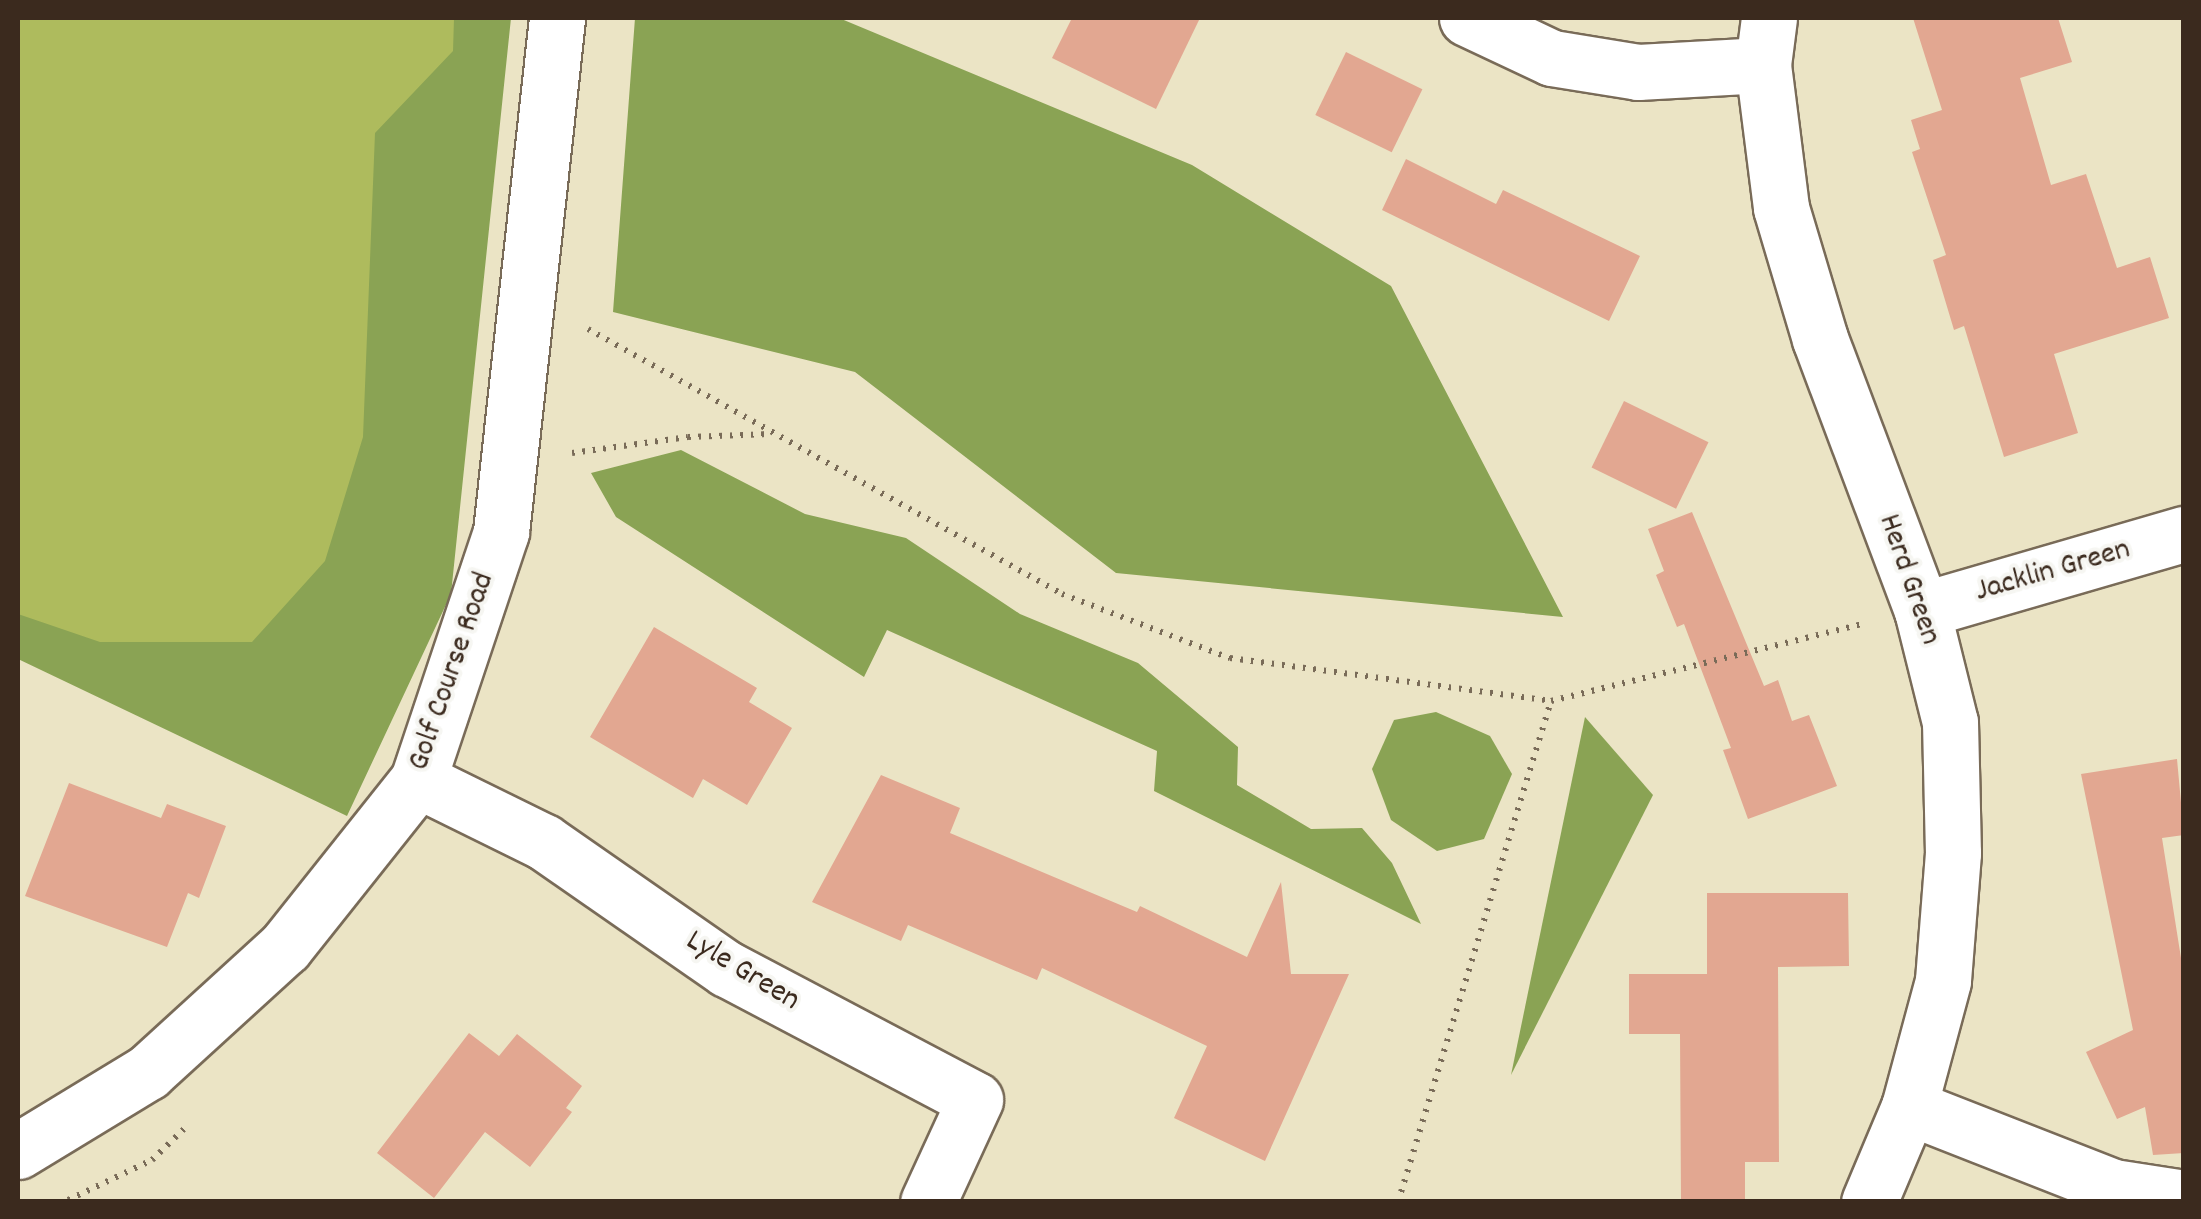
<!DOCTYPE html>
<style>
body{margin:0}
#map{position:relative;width:2201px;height:1219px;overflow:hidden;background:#ebe4c5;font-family:Dekko,sans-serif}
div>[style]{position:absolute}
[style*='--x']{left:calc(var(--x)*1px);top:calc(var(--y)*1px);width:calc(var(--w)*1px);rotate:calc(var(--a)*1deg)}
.green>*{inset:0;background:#aebb5d}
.forest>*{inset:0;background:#8aa354}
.building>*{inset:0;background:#e2a791;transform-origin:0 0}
.path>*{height:6px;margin-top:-3px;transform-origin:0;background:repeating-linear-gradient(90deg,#796b58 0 2.5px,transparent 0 10.5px)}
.roads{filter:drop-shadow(2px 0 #796b58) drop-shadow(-2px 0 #796b58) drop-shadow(0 2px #796b58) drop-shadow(0 -2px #796b58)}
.minor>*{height:55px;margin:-27.5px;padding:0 27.5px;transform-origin:27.5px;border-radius:27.5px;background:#fff}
span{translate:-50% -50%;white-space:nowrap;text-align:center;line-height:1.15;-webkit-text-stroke:8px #f6f6f2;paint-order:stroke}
.street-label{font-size:32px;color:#3b2a1e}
.frame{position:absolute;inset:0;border:20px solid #3b2a1e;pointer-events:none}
</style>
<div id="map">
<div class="green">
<div style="clip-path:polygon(18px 18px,468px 18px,295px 766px,18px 654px)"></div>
</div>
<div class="forest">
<div style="clip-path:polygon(454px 18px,511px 18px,451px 594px,347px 816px,18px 659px,18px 614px,100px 642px,252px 642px,325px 561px,363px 437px,375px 133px,453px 51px)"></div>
<div style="clip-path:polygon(635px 18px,839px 18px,1192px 165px,1391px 286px,1563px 617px,1116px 573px,855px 372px,613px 312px)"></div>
<div style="clip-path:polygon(681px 450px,805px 514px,906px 538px,1020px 614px,1138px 663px,1238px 747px,1237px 785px,1311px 829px,1362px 828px,1392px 863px,1421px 924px,1154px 791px,1157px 751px,887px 630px,864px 677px,616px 517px,591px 473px)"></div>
<div style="clip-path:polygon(1436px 712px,1490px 736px,1512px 774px,1484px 839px,1437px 851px,1391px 820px,1372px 769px,1394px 720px)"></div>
<div style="clip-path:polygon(1585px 717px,1653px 795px,1511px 1075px)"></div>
</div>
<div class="building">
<div style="clip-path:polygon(1072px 18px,1200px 18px,1156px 109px,1052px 58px)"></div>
<div style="clip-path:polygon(1913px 18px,2058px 18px,2072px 62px,2020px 78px,2051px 185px,2086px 174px,2117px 268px,2150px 257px,2169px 318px,2054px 354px,2078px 433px,2004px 457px,1964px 326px,1954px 330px,1933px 260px,1946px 255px,1912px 152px,1920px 149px,1911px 120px,1942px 110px)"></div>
<div style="left:1346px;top:52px;width:85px;height:70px;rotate:26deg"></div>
<div style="clip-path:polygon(1406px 159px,1496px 204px,1503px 190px,1640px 256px,1609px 321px,1382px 210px)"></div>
<div style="left:1624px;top:401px;width:94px;height:74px;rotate:26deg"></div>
<div style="clip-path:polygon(1692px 512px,1764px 686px,1778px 680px,1792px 721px,1809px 715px,1837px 786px,1748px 819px,1723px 750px,1731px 748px,1684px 624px,1677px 627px,1656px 575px,1664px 571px,1648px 529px)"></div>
<div style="clip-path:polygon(654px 627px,757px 688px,749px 702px,792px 728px,747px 805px,703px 779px,693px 798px,590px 737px)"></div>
<div style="clip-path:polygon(2177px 759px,2184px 835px,2162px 838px,2184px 977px,2184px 1153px,2153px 1155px,2145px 1107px,2117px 1119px,2086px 1052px,2133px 1030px,2081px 774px)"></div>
<div style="clip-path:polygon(881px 775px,960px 808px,950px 833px,1137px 912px,1140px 906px,1247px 957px,1281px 882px,1291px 974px,1349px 974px,1265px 1161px,1174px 1118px,1207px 1046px,1042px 968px,1037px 980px,908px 925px,901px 941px,812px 902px)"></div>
<div style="clip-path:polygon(69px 783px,161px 818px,167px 804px,226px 826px,199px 898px,188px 893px,167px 947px,25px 896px)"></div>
<div style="clip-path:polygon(1707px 893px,1848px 893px,1849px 966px,1778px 967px,1779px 1162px,1745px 1162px,1745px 1202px,1681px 1202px,1680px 1034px,1629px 1034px,1629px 974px,1707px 974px)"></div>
<div style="clip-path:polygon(469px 1033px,499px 1056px,517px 1034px,582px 1086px,566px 1108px,572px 1112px,530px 1167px,485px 1132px,434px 1198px,377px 1153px)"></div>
</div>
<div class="path">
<div style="--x:588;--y:329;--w:543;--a:29.21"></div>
<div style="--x:1062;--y:594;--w:180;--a:20.9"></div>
<div style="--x:1230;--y:658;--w:324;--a:7.6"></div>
<div style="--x:1551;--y:701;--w:320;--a:-13.9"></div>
<div style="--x:572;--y:453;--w:117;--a:-7.9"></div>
<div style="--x:688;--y:437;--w:81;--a:-2.1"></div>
<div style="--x:68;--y:1200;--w:93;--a:-25.5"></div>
<div style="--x:152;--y:1160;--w:45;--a:-44.1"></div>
<div style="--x:1398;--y:1202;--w:524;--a:-73.02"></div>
</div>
<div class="roads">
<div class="minor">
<div style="--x:1467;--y:18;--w:94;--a:25.2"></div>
<div style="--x:1552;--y:58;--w:87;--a:9.2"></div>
<div style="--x:1638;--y:72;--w:125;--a:-3.2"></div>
<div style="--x:1769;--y:18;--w:47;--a:97.3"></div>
<div style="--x:1763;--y:65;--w:144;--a:82.8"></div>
<div style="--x:1781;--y:208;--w:137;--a:73.4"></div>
<div style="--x:1820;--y:339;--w:290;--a:69.4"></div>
<div style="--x:1922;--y:610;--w:115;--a:76"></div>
<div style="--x:1950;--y:722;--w:131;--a:88.7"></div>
<div style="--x:1953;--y:853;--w:128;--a:94.5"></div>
<div style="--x:1943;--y:981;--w:131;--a:105.1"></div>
<div style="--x:1909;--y:1107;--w:103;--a:112.8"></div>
<div style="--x:1922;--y:610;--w:273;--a:-16.2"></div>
<div style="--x:418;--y:780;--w:140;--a:26.2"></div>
<div style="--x:544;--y:842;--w:223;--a:34.8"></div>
<div style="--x:727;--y:969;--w:280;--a:27.8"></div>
<div style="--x:975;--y:1100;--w:112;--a:114.7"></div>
<div style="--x:1909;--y:1107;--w:219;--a:21.4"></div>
<div style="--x:2113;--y:1187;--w:72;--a:8.8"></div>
<div style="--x:18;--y:1151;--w:152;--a:-31.3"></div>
<div style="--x:148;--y:1072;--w:185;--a:-42.4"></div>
<div style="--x:285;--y:947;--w:213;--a:-51.5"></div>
<div style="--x:418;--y:780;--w:262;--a:-71.5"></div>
<div style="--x:501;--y:532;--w:517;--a:-83.78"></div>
</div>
</div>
<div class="street-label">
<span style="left:2053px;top:572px;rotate:-16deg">Jacklin Green</span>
<span style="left:1908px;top:580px;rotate:71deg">Herd Green</span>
<span style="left:453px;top:672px;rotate:-71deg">Golf Course Road</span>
<span style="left:742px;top:972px;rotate:31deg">Lyle Green</span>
</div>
<div class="frame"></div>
</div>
